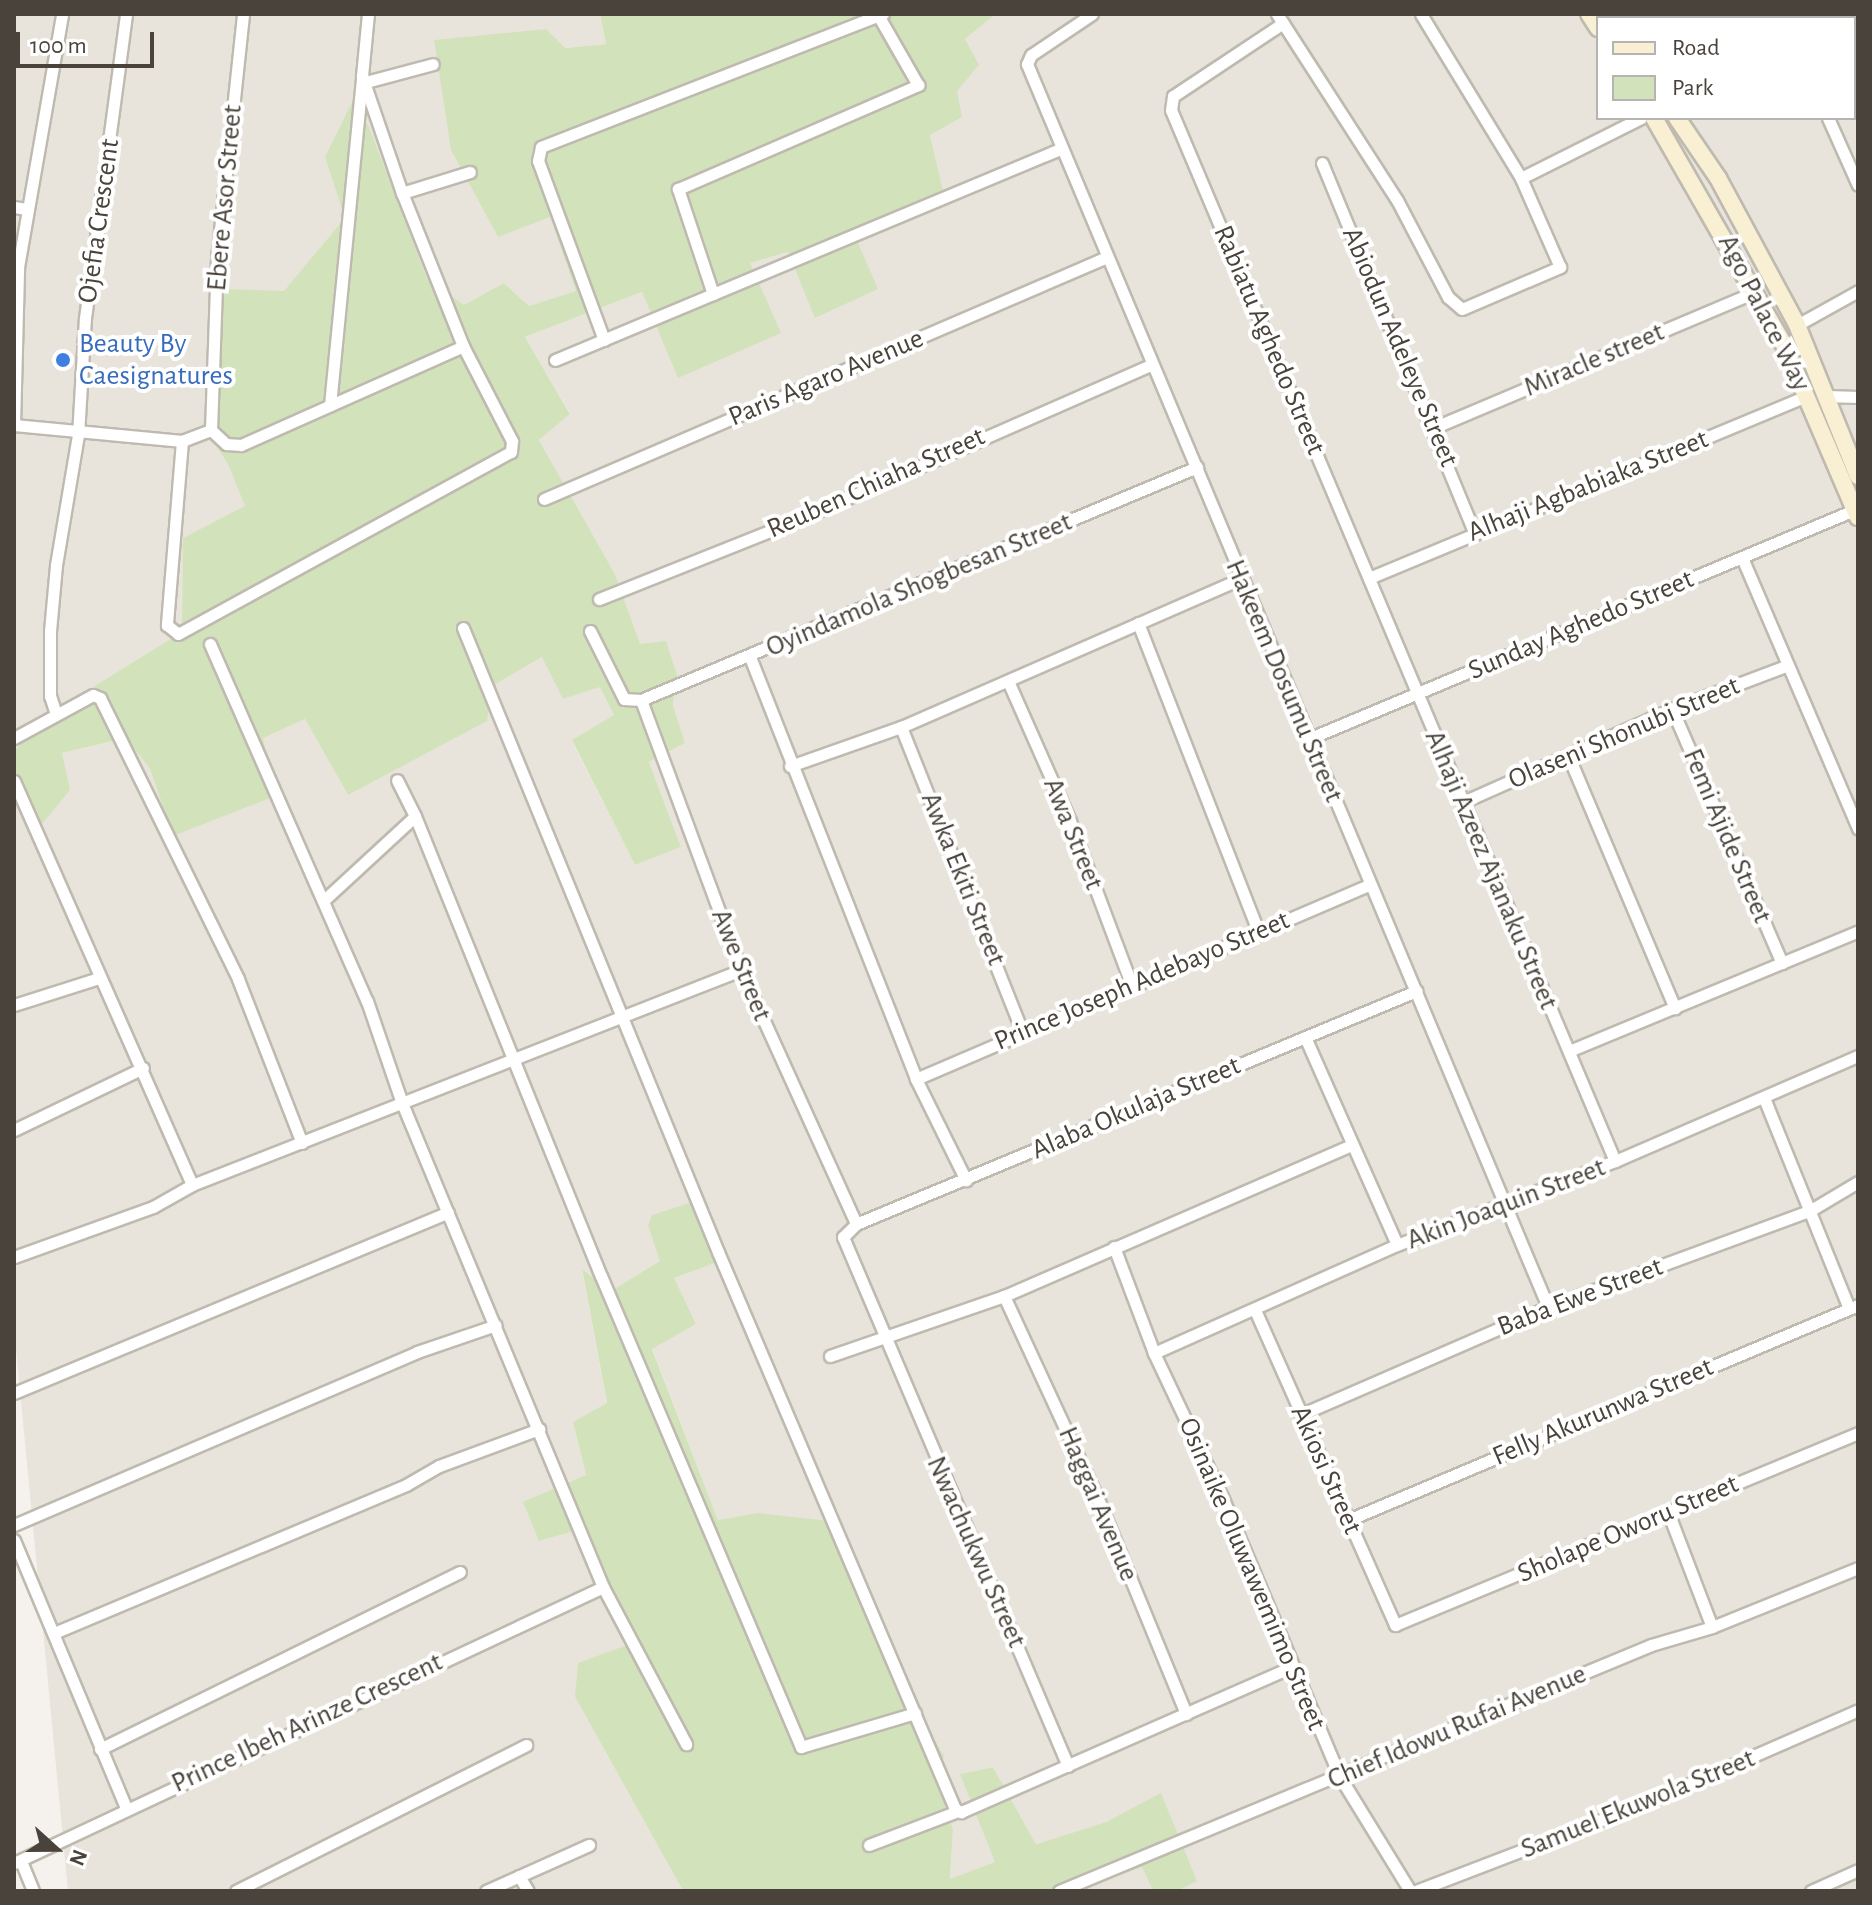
<!DOCTYPE html>
<style>
body{margin:0}
#map{position:relative;width:1872px;height:1905px;overflow:hidden;background:#f5f2ed;font-family:"Alegreya Sans",sans-serif}
div>[style]{position:absolute}
[style*='--x']{left:calc(var(--x)*1px);top:calc(var(--y)*1px);width:calc(var(--w)*1px);rotate:calc(var(--a)*1deg)}
.residential>*{inset:0;background:#e8e4dc}
.green>*{inset:0;background:#d2e3bb}
.roads{filter:drop-shadow(2px 0 #bfbab0) drop-shadow(-2px 0 #bfbab0) drop-shadow(0 2px #bfbab0) drop-shadow(0 -2px #bfbab0)}
.street>*{height:11px;margin:-5.5px;padding:0 5.5px;transform-origin:5.5px;border-radius:5.5px;background:#fff}
.secondary>*{height:16px;margin:-8px;padding:0 8px;transform-origin:8px;border-radius:8px;background:#f9efd3}
.dots>*{width:22px;height:22px;translate:-50% -50%;box-sizing:border-box;border:4px solid #fff;border-radius:50%}
span{translate:-50% -50%;white-space:nowrap;text-align:center;line-height:1.15;-webkit-text-stroke:8px #fff;paint-order:stroke}
.street-label{font-size:28px;color:#49433b}
.shop-label{font-size:28px;color:#366cbe}
.left{translate:0 -50%;text-align:left}
.frame{position:absolute;inset:0;border:16px solid #49433b;pointer-events:none}
.legend{position:absolute;left:1596px;top:16px;width:260px;height:104px;box-sizing:border-box;background:#fff;border:2px solid #b6b4b1;margin:0;padding:10px 14px;list-style:none;font-size:24px;color:#49433b}
.legend li{display:flex;align-items:center;gap:16px;height:40px}
.legend b{width:40px;border:2px solid #b6b4b1}
.north{position:absolute;left:16px;top:1809px;width:80px;height:80px;-webkit-text-stroke:6px #fff;paint-order:stroke;rotate:111deg;font-size:22px;font-weight:700;line-height:32px;text-align:center;color:#49433b}
.north::after{content:'';display:block;margin:auto;width:28px;height:36px;background:#49433b;clip-path:polygon(50% 0,100% 100%,50% 72%,0 100%)}
.scale{position:absolute;left:16px;top:32px;width:138px;height:36px;box-sizing:border-box;border:4px solid #49433b;border-top:0;padding-left:10px;font-size:24px;line-height:28px;white-space:nowrap;color:#49433b;-webkit-text-stroke:6px #fff;paint-order:stroke}
</style>
<div id="map">
<div class="residential">
<div style="clip-path:polygon(14px 14px,600px 14px,606px 44px,565px 48px,550px 217px,577px 291px,529px 306px,504px 283px,183px 632px,59px 708px,14px 751px)"></div>
<div style="clip-path:polygon(evenodd,996px 14px,1858px 14px,1858px 1891px,1178px 1891px,1196px 1881px,1161px 1794px,1106px 1822px,1036px 1844px,993px 1767px,961px 1774px,996px 1862px,950px 1880px,953px 1830px,758px 1513px,718px 1520px,652px 1348px,696px 1324px,648px 1227px,661px 1261px,611px 1291px,582px 1270px,607px 1404px,573px 1422px,586px 1475px,539px 1541px,585px 1528px,628px 1645px,575px 1697px,683px 1891px,68px 1891px,14px 1328px,14px 779px,40px 824px,62px 753px,126px 738px,150px 769px,173px 835px,262px 737px,305px 719px,348px 795px,491px 686px,542px 657px,601px 686px,615px 716px,572px 741px,635px 865px,681px 847px,649px 762px,685px 743px,673px 705px,677px 675px,640px 645px,615px 574px,539px 440px,570px 413px,525px 337px,642px 292px,679px 377px,750px 263px,788px 252px,877px 289px,852px 229px,943px 190px,930px 135px,957px 91px,965px 39px,996px 14px,1598px 18px,1854px 18px,1854px 118px,1598px 118px,1598px 18px)"></div>
<div style="clip-path:polygon(1142px 1867px,1153px 1891px,1077px 1891px)"></div>
</div>
<div class="green">
<div style="clip-path:polygon(600px 14px,996px 14px,965px 39px,979px 65px,957px 91px,962px 117px,930px 135px,943px 190px,852px 229px,878px 289px,815px 318px,788px 252px,750px 263px,781px 333px,678px 378px,642px 292px,525px 337px,570px 414px,539px 440px,615px 574px,640px 644px,666px 641px,677px 675px,673px 705px,685px 743px,649px 762px,681px 847px,635px 865px,572px 740px,614px 715px,600px 687px,563px 699px,542px 657px,492px 686px,487px 721px,348px 795px,305px 719px,263px 738px,275px 796px,173px 836px,150px 769px,126px 738px,62px 753px,70px 790px,41px 825px,14px 779px,14px 751px,59px 708px,182px 632px,183px 538px,245px 506px,228px 464px,203px 425px,221px 289px,284px 291px,345px 218px,325px 157px,353px 100px,369px 127px,427px 279px,464px 305px,504px 283px,529px 306px,576px 291px,550px 217px,498px 237px,451px 150px,434px 40px,546px 29px,565px 48px,606px 44px)"></div>
<div style="clip-path:polygon(692px 1202px,720px 1261px,674px 1278px,696px 1324px,652px 1349px,718px 1520px,757px 1513px,830px 1521px,898px 1677px,944px 1756px,937px 1780px,953px 1830px,950px 1879px,995px 1862px,960px 1774px,993px 1767px,1036px 1844px,1106px 1822px,1161px 1793px,1197px 1881px,1178px 1891px,1153px 1891px,1142px 1867px,1077px 1891px,683px 1891px,575px 1697px,578px 1663px,627px 1645px,585px 1528px,539px 1541px,523px 1502px,586px 1475px,573px 1422px,607px 1403px,582px 1269px,611px 1291px,660px 1261px,648px 1226px,652px 1215px)"></div>
</div>
<div class="roads">
<div class="street">
<div style="--x:1092;--y:14;--w:73;--a:146.1"></div>
<div style="--x:1031;--y:55;--w:10;--a:114"></div>
<div style="--x:1027;--y:64;--w:1348;--a:67.26"></div>
<div style="--x:1277;--y:14;--w:221;--a:57.2"></div>
<div style="--x:1397;--y:200;--w:110;--a:62.3"></div>
<div style="--x:1448;--y:297;--w:18;--a:41"></div>
<div style="--x:1462;--y:309;--w:107;--a:-23.2"></div>
<div style="--x:1560;--y:267;--w:97;--a:-113.7"></div>
<div style="--x:1521;--y:178;--w:192;--a:-121.4"></div>
<div style="--x:1777;--y:14;--w:4;--a:63"></div>
<div style="--x:1739;--y:18;--w:7;--a:-34"></div>
<div style="--x:1283;--y:23;--w:132;--a:146.4"></div>
<div style="--x:1173;--y:96;--w:14;--a:98"></div>
<div style="--x:1171;--y:110;--w:1141;--a:67.1"></div>
<div style="--x:1854;--y:39;--w:4;--a:-14"></div>
<div style="--x:366;--y:82;--w:69;--a:-15"></div>
<div style="--x:1828;--y:118;--w:73;--a:65.9"></div>
<div style="--x:1322;--y:163;--w:399;--a:67.6"></div>
<div style="--x:1521;--y:178;--w:134;--a:-26.6"></div>
<div style="--x:402;--y:193;--w:71;--a:-17.2"></div>
<div style="--x:14;--y:207;--w:12;--a:9"></div>
<div style="--x:713;--y:294;--w:111;--a:-108.4"></div>
<div style="--x:678;--y:189;--w:262;--a:-23.4"></div>
<div style="--x:918;--y:85;--w:78;--a:-119.8"></div>
<div style="--x:1797;--y:325;--w:70;--a:-29.1"></div>
<div style="--x:604;--y:340;--w:191;--a:-110.2"></div>
<div style="--x:538;--y:161;--w:14;--a:-78"></div>
<div style="--x:541;--y:147;--w:367;--a:-21.3"></div>
<div style="--x:555;--y:360;--w:547;--a:-22.68"></div>
<div style="--x:1826;--y:396;--w:32;--a:2"></div>
<div style="--x:330;--y:405;--w:330;--a:-84.4"></div>
<div style="--x:14;--y:425;--w:169;--a:5.4"></div>
<div style="--x:182;--y:441;--w:31;--a:-21"></div>
<div style="--x:211;--y:430;--w:21;--a:43"></div>
<div style="--x:226;--y:444;--w:15;--a:4"></div>
<div style="--x:241;--y:445;--w:243;--a:-24"></div>
<div style="--x:14;--y:425;--w:158;--a:-88.5"></div>
<div style="--x:18;--y:267;--w:257;--a:-80.1"></div>
<div style="--x:1433;--y:428;--w:350;--a:-22.9"></div>
<div style="--x:211;--y:430;--w:172;--a:-88"></div>
<div style="--x:217;--y:258;--w:245;--a:-83.9"></div>
<div style="--x:182;--y:441;--w:185;--a:94.7"></div>
<div style="--x:167;--y:625;--w:14;--a:39"></div>
<div style="--x:178;--y:634;--w:379;--a:-28.7"></div>
<div style="--x:511;--y:452;--w:11;--a:-85"></div>
<div style="--x:512;--y:441;--w:107;--a:-117.3"></div>
<div style="--x:463;--y:346;--w:165;--a:-111.7"></div>
<div style="--x:402;--y:193;--w:124;--a:-108.9"></div>
<div style="--x:362;--y:76;--w:62;--a:-84.5"></div>
<div style="--x:544;--y:499;--w:613;--a:-23.26"></div>
<div style="--x:1743;--y:560;--w:292;--a:66.8"></div>
<div style="--x:1369;--y:578;--w:474;--a:-22.6"></div>
<div style="--x:599;--y:599;--w:211;--a:-21.7"></div>
<div style="--x:795;--y:521;--w:389;--a:-23.7"></div>
<div style="--x:1138;--y:623;--w:330;--a:68.7"></div>
<div style="--x:463;--y:628;--w:674;--a:67.77"></div>
<div style="--x:718;--y:1252;--w:605;--a:66.95"></div>
<div style="--x:955;--y:1809;--w:7;--a:27"></div>
<div style="--x:961;--y:1812;--w:361;--a:-23.7"></div>
<div style="--x:590;--y:631;--w:76;--a:63.4"></div>
<div style="--x:624;--y:699;--w:17;--a:3"></div>
<div style="--x:641;--y:700;--w:603;--a:-22.74"></div>
<div style="--x:210;--y:644;--w:390;--a:66.3"></div>
<div style="--x:367;--y:1001;--w:108;--a:71.1"></div>
<div style="--x:402;--y:1103;--w:524;--a:67.45"></div>
<div style="--x:603;--y:1587;--w:178;--a:62.1"></div>
<div style="--x:750;--y:657;--w:453;--a:68.5"></div>
<div style="--x:916;--y:1079;--w:113;--a:63.7"></div>
<div style="--x:1008;--y:681;--w:153;--a:66.1"></div>
<div style="--x:1070;--y:821;--w:179;--a:69.4"></div>
<div style="--x:641;--y:700;--w:288;--a:69.7"></div>
<div style="--x:741;--y:970;--w:279;--a:65.6"></div>
<div style="--x:1672;--y:709;--w:277;--a:66.6"></div>
<div style="--x:56;--y:714;--w:19;--a:-108"></div>
<div style="--x:50;--y:696;--w:65;--a:-90"></div>
<div style="--x:50;--y:631;--w:66;--a:-84.8"></div>
<div style="--x:56;--y:565;--w:132;--a:-80.4"></div>
<div style="--x:78;--y:435;--w:117;--a:-86.6"></div>
<div style="--x:85;--y:318;--w:307;--a:-82.3"></div>
<div style="--x:901;--y:727;--w:327;--a:68.3"></div>
<div style="--x:14;--y:738;--w:90;--a:-28.6"></div>
<div style="--x:93;--y:695;--w:8;--a:23"></div>
<div style="--x:100;--y:698;--w:313;--a:63.8"></div>
<div style="--x:238;--y:979;--w:176;--a:68.7"></div>
<div style="--x:1308;--y:739;--w:592;--a:-22.75"></div>
<div style="--x:1568;--y:755;--w:275;--a:67.1"></div>
<div style="--x:790;--y:766;--w:118;--a:-19.4"></div>
<div style="--x:901;--y:727;--w:370;--a:-23.6"></div>
<div style="--x:14;--y:781;--w:441;--a:66.2"></div>
<div style="--x:1463;--y:802;--w:229;--a:-24"></div>
<div style="--x:1672;--y:709;--w:122;--a:-20.7"></div>
<div style="--x:415;--y:816;--w:496;--a:68"></div>
<div style="--x:601;--y:1276;--w:512;--a:66.99"></div>
<div style="--x:801;--y:1747;--w:119;--a:-16.6"></div>
<div style="--x:323;--y:901;--w:125;--a:-42.7"></div>
<div style="--x:415;--y:816;--w:40;--a:-116.6"></div>
<div style="--x:14;--y:1005;--w:89;--a:-17.6"></div>
<div style="--x:1305;--y:1037;--w:227;--a:66.1"></div>
<div style="--x:1569;--y:1051;--w:313;--a:-22.5"></div>
<div style="--x:916;--y:1079;--w:492;--a:-23.2"></div>
<div style="--x:1764;--y:1098;--w:227;--a:68"></div>
<div style="--x:14;--y:1130;--w:143;--a:-25.7"></div>
<div style="--x:1114;--y:1247;--w:113;--a:69.3"></div>
<div style="--x:1154;--y:1353;--w:161;--a:64.7"></div>
<div style="--x:1223;--y:1499;--w:302;--a:67.2"></div>
<div style="--x:1340;--y:1777;--w:134;--a:58.4"></div>
<div style="--x:14;--y:1257;--w:148;--a:-19.8"></div>
<div style="--x:153;--y:1207;--w:45;--a:-29.4"></div>
<div style="--x:192;--y:1185;--w:590;--a:-21.39"></div>
<div style="--x:1004;--y:1296;--w:229;--a:65.2"></div>
<div style="--x:1100;--y:1504;--w:227;--a:67.7"></div>
<div style="--x:1255;--y:1310;--w:345;--a:66"></div>
<div style="--x:1395;--y:1625;--w:501;--a:-22.52"></div>
<div style="--x:1154;--y:1353;--w:266;--a:-24"></div>
<div style="--x:1397;--y:1245;--w:234;--a:-21.1"></div>
<div style="--x:1615;--y:1161;--w:265;--a:-23.4"></div>
<div style="--x:830;--y:1356;--w:184;--a:-19"></div>
<div style="--x:1004;--y:1296;--w:379;--a:-23.5"></div>
<div style="--x:14;--y:1393;--w:470;--a:-22.6"></div>
<div style="--x:1302;--y:1414;--w:268;--a:-23.5"></div>
<div style="--x:1548;--y:1307;--w:280;--a:-20.2"></div>
<div style="--x:1811;--y:1210;--w:55;--a:-30.8"></div>
<div style="--x:1668;--y:1512;--w:123;--a:69.1"></div>
<div style="--x:1348;--y:1520;--w:553;--a:-22.86"></div>
<div style="--x:14;--y:1525;--w:439;--a:-23.2"></div>
<div style="--x:417;--y:1352;--w:83;--a:-18.9"></div>
<div style="--x:14;--y:1540;--w:290;--a:67.3"></div>
<div style="--x:54;--y:1633;--w:382;--a:-22.8"></div>
<div style="--x:406;--y:1485;--w:38;--a:-30"></div>
<div style="--x:439;--y:1466;--w:107;--a:-20.3"></div>
<div style="--x:100;--y:1749;--w:401;--a:-26.2"></div>
<div style="--x:1068;--y:1766;--w:575;--a:-113.04"></div>
<div style="--x:843;--y:1237;--w:18;--a:-45"></div>
<div style="--x:856;--y:1224;--w:607;--a:-22.59"></div>
<div style="--x:869;--y:1845;--w:95;--a:-20.9"></div>
<div style="--x:21;--y:1861;--w:32;--a:68"></div>
<div style="--x:14;--y:1863;--w:650;--a:-25.11"></div>
<div style="--x:519;--y:1876;--w:17;--a:59"></div>
<div style="--x:236;--y:1891;--w:325;--a:-26.7"></div>
<div style="--x:486;--y:1891;--w:113;--a:-24.1"></div>
<div style="--x:1059;--y:1891;--w:641;--a:-22.56"></div>
<div style="--x:1651;--y:1645;--w:64;--a:-16.4"></div>
<div style="--x:1712;--y:1627;--w:157;--a:-22"></div>
<div style="--x:1416;--y:1891;--w:251;--a:-21"></div>
<div style="--x:1650;--y:1801;--w:227;--a:-23.6"></div>
<div style="--x:1811;--y:1891;--w:51;--a:-24.1"></div>
</div>
<div class="secondary">
<div style="--x:1589;--y:14;--w:17;--a:57"></div>
<div style="--x:1612;--y:14;--w:5;--a:53"></div>
<div style="--x:1654;--y:118;--w:264;--a:60.2"></div>
<div style="--x:1785;--y:347;--w:185;--a:66.8"></div>
<div style="--x:1677;--y:118;--w:73;--a:55.7"></div>
<div style="--x:1718;--y:178;--w:167;--a:61.7"></div>
<div style="--x:1797;--y:325;--w:163;--a:68"></div>
</div>
</div>
<div class="dots">
<div style="left:63px;top:360px;background:#3f7fe0"></div>
</div>
<div class="street-label">
<span style="left:225px;top:198px;rotate:-85deg">Ebere Asor Street</span>
<span style="left:99px;top:221px;rotate:-82deg">Ojefia Crescent</span>
<span style="left:1764px;top:313px;rotate:63deg">Ago Palace Way</span>
<span style="left:1269px;top:340px;rotate:67deg">Rabiatu Aghedo Street</span>
<span style="left:1400px;top:347px;rotate:67deg">Abiodun Adeleye Street</span>
<span style="left:1594px;top:360px;rotate:-23deg">Miracle street</span>
<span style="left:826px;top:378px;rotate:-23deg">Paris Agaro Avenue</span>
<span style="left:876px;top:483px;rotate:-24deg">Reuben Chiaha Street</span>
<span style="left:1588px;top:486px;rotate:-22deg">Alhaji Agbabiaka Street</span>
<span style="left:919px;top:585px;rotate:-23deg">Oyindamola Shogbesan Street</span>
<span style="left:1581px;top:625px;rotate:-23deg">Sunday Aghedo Street</span>
<span style="left:1284px;top:681px;rotate:67deg">Hakeem Dosumu Street</span>
<span style="left:1624px;top:733px;rotate:-23deg">Olaseni Shonubi Street</span>
<span style="left:1073px;top:834px;rotate:68deg">Awa Street</span>
<span style="left:1727px;top:836px;rotate:67deg">Femi Ajide Street</span>
<span style="left:1491px;top:870px;rotate:67deg">Alhaji Azeez Ajanaku Street</span>
<span style="left:963px;top:879px;rotate:68deg">Awka Ekiti Street</span>
<span style="left:741px;top:965px;rotate:68deg">Awe Street</span>
<span style="left:1142px;top:981px;rotate:-23deg">Prince Joseph Adebayo Street</span>
<span style="left:1136px;top:1108px;rotate:-23deg">Alaba Okulaja Street</span>
<span style="left:1506px;top:1204px;rotate:-21deg">Akin Joaquin Street</span>
<span style="left:1580px;top:1297px;rotate:-21deg">Baba Ewe Street</span>
<span style="left:1603px;top:1412px;rotate:-23deg">Felly Akurunwa Street</span>
<span style="left:1326px;top:1470px;rotate:66deg">Akiosi Street</span>
<span style="left:1098px;top:1504px;rotate:67deg">Haggai Avenue</span>
<span style="left:1628px;top:1529px;rotate:-23deg">Sholape Oworu Street</span>
<span style="left:976px;top:1552px;rotate:66deg">Nwachukwu Street</span>
<span style="left:1252px;top:1574px;rotate:67deg">Osinaike Oluwawemimo Street</span>
<span style="left:307px;top:1723px;rotate:-25deg">Prince Ibeh Arinze Crescent</span>
<span style="left:1457px;top:1727px;rotate:-23deg">Chief Idowu Rufai Avenue</span>
<span style="left:1638px;top:1804px;rotate:-22deg">Samuel Ekuwola Street</span>
</div>
<div class="shop-label">
<span class="left" style="left:79px;top:360px">Beauty By<br>Caesignatures</span>
</div>
<div class="frame"></div>
<ul class="legend">
<li><b style="height:10px;background:#f9efd3"></b>Road</li>
<li><b style="height:22px;background:#d2e3bb"></b>Park</li>
</ul>
<div class="north">N</div>
<div class="scale">100 m</div>
</div>
